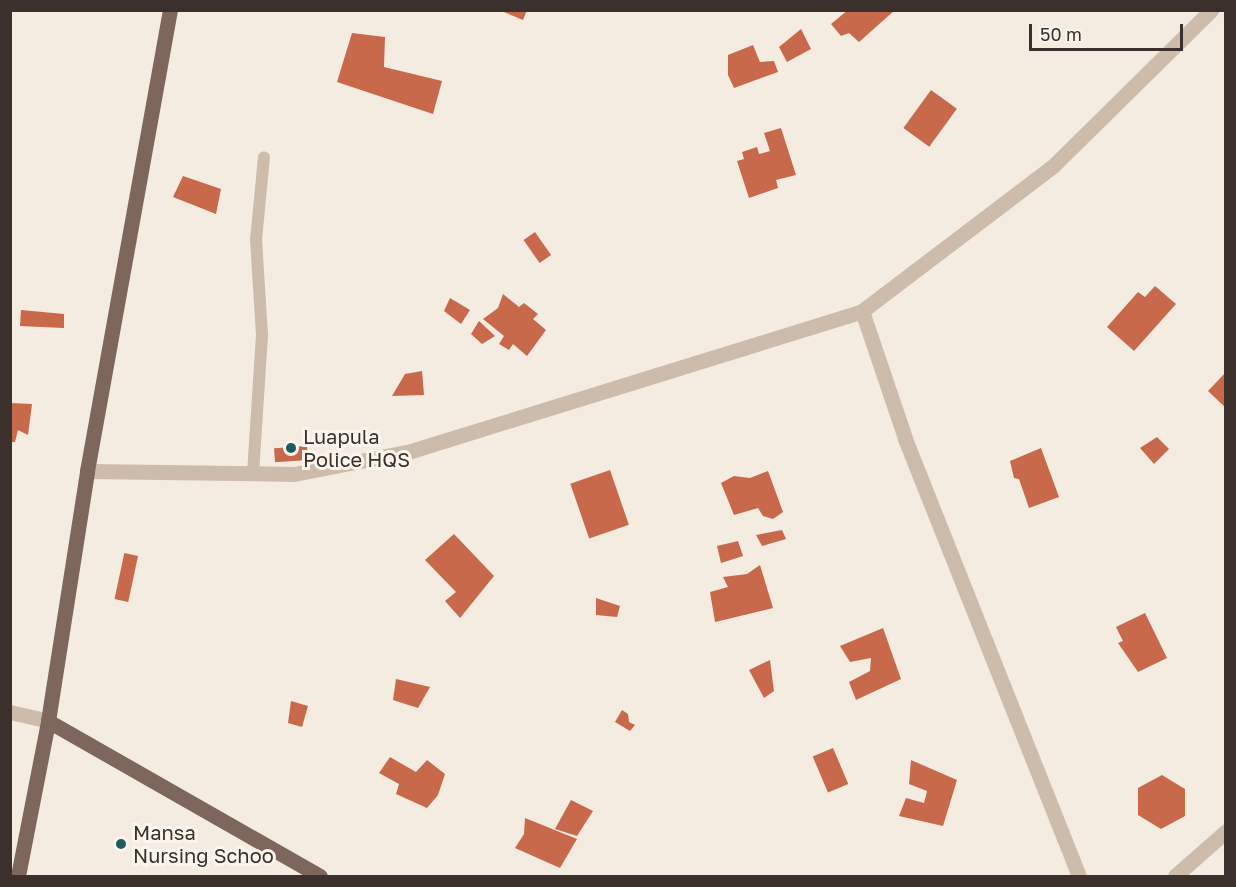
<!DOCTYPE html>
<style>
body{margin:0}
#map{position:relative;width:1236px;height:887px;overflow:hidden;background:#f4ebe1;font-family:"Golos Text",sans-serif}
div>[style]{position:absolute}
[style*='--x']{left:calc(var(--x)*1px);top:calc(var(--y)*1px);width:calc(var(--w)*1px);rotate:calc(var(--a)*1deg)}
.building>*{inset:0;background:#c8694b;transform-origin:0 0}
.lane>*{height:12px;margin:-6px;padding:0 6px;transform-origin:6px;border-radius:6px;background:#cdbbac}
.street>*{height:15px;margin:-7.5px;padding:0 7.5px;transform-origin:7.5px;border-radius:7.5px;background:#cdbbac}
.primary>*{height:15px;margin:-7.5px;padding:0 7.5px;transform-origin:7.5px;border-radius:7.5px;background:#7d675c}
.dots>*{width:16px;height:16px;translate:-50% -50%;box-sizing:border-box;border:3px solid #fbf5ee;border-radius:50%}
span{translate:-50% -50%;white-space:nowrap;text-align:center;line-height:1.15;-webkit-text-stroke:6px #fbf5ee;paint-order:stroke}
.poi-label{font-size:20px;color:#3b302b}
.left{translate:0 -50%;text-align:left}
.frame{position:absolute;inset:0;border:12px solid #3b302b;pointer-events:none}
.scale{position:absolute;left:1029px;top:24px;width:154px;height:27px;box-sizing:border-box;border:3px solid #3b302b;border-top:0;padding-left:8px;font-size:18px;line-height:21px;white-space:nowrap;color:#3b302b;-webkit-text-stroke:4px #fbf5ee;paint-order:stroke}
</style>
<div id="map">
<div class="building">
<div style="clip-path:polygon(499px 10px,527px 10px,523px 20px)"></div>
<div style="clip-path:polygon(848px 10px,895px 10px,859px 42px,849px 33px,841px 36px,831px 24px)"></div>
<div style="clip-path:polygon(801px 29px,811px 49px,787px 62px,779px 47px)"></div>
<div style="clip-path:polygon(352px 33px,385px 37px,384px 67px,442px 81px,433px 114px,337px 82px)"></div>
<div style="clip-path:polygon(753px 45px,760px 62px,774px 61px,778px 72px,734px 88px,728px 75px,728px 55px)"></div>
<div style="left:931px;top:90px;width:32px;height:47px;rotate:36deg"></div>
<div style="clip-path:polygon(781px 128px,796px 175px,776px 180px,778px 188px,749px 198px,737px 161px,744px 159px,742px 152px,757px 147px,759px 154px,770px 151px,764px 133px)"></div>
<div style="clip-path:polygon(183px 176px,221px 189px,216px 214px,173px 197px)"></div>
<div style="left:535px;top:232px;width:28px;height:14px;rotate:55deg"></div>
<div style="clip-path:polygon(1155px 286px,1176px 304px,1134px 351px,1107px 327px,1138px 292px,1145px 297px)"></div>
<div style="clip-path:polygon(503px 294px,519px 307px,524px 303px,538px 314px,533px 319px,546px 330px,527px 356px,513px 344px,509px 350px,499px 344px,504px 336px,483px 319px,498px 308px)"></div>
<div style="clip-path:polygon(450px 298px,470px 310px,461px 324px,444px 311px)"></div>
<div style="clip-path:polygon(21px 310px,64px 314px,64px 328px,20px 326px)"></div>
<div style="clip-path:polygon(479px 321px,495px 336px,482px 344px,471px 334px)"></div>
<div style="clip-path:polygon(422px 371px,424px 395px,392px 396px,405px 374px)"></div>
<div style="clip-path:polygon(1226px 372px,1226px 408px,1208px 391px)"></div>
<div style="clip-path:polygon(10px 403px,32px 404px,28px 435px,18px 430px,15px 442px,10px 442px)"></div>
<div style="clip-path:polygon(1157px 437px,1169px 449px,1154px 464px,1140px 448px)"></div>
<div style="left:307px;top:446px;width:14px;height:33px;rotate:86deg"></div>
<div style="clip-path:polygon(1041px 448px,1059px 497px,1029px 508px,1019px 479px,1014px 478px,1010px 461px)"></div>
<div style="left:610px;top:470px;width:58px;height:42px;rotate:71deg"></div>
<div style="clip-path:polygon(768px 471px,783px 512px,773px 519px,763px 516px,758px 508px,734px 515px,721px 483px,734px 476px,750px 478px)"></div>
<div style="clip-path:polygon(782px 530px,786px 539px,762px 546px,756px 535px)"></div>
<div style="clip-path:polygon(454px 534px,494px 576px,460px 618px,445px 601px,456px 592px,425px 560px)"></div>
<div style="clip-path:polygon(738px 541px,743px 556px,721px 563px,717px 546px)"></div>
<div style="left:138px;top:556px;width:47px;height:14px;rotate:102deg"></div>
<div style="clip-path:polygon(760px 565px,773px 608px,715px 622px,710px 592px,728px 587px,723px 577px,747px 574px)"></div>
<div style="clip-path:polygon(596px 598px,620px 606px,617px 617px,596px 615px)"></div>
<div style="clip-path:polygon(1145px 613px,1167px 658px,1138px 672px,1118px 643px,1123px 641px,1116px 627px)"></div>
<div style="clip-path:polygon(883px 628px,901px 679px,856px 700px,849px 682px,870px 671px,871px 658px,850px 662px,840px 646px)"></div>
<div style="clip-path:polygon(770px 660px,774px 691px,764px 698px,749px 670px)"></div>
<div style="clip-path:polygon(396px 679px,430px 687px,418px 708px,393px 700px)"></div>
<div style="clip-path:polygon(291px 701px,308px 706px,302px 727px,288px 723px)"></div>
<div style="clip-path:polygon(622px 710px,628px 714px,629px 722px,635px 725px,630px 731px,615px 722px)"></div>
<div style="left:833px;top:748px;width:39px;height:22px;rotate:67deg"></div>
<div style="clip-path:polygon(390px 757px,416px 772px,427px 760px,445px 774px,438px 795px,427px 808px,396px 794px,399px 784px,379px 773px)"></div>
<div style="clip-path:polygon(911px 760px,957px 780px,943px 826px,899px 816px,906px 798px,924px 803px,927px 791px,909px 784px)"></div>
<div style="clip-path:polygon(1162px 775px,1185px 789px,1185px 816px,1161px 829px,1138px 815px,1138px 788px)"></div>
<div style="clip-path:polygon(571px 800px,593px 811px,577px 836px,555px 829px)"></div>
<div style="clip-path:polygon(525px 818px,577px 839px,560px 868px,515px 848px,524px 834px)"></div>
</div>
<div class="lane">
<div style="--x:253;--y:474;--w:139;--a:-86.3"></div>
<div style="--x:262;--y:335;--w:95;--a:-93.6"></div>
<div style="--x:256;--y:240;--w:83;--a:-84.5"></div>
</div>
<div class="street">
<div style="--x:87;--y:471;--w:207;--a:0.8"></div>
<div style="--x:294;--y:474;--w:119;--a:-11.1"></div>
<div style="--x:411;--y:451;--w:472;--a:-17.2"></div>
<div style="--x:10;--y:712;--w:39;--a:13"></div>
<div style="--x:1079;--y:876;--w:471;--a:-111.7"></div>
<div style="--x:905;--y:438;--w:134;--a:-108.7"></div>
<div style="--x:862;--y:311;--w:241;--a:-37.2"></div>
<div style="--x:1054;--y:165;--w:221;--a:-44.6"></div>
<div style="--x:1175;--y:876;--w:68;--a:-41.4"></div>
</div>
<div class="primary">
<div style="--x:48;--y:721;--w:313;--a:29.7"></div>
<div style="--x:18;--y:876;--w:158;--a:-79"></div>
<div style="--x:48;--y:721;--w:253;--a:-81.1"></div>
<div style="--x:87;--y:471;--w:468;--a:-79.8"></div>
</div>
<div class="dots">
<div style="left:291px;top:448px;background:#1f5a5e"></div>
<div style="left:121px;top:844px;background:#1f5a5e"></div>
</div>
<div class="poi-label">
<span class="left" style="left:303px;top:448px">Luapula<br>Police HQS</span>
<span class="left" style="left:133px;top:844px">Mansa<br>Nursing Schoo</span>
</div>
<div class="frame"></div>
<div class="scale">50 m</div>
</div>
